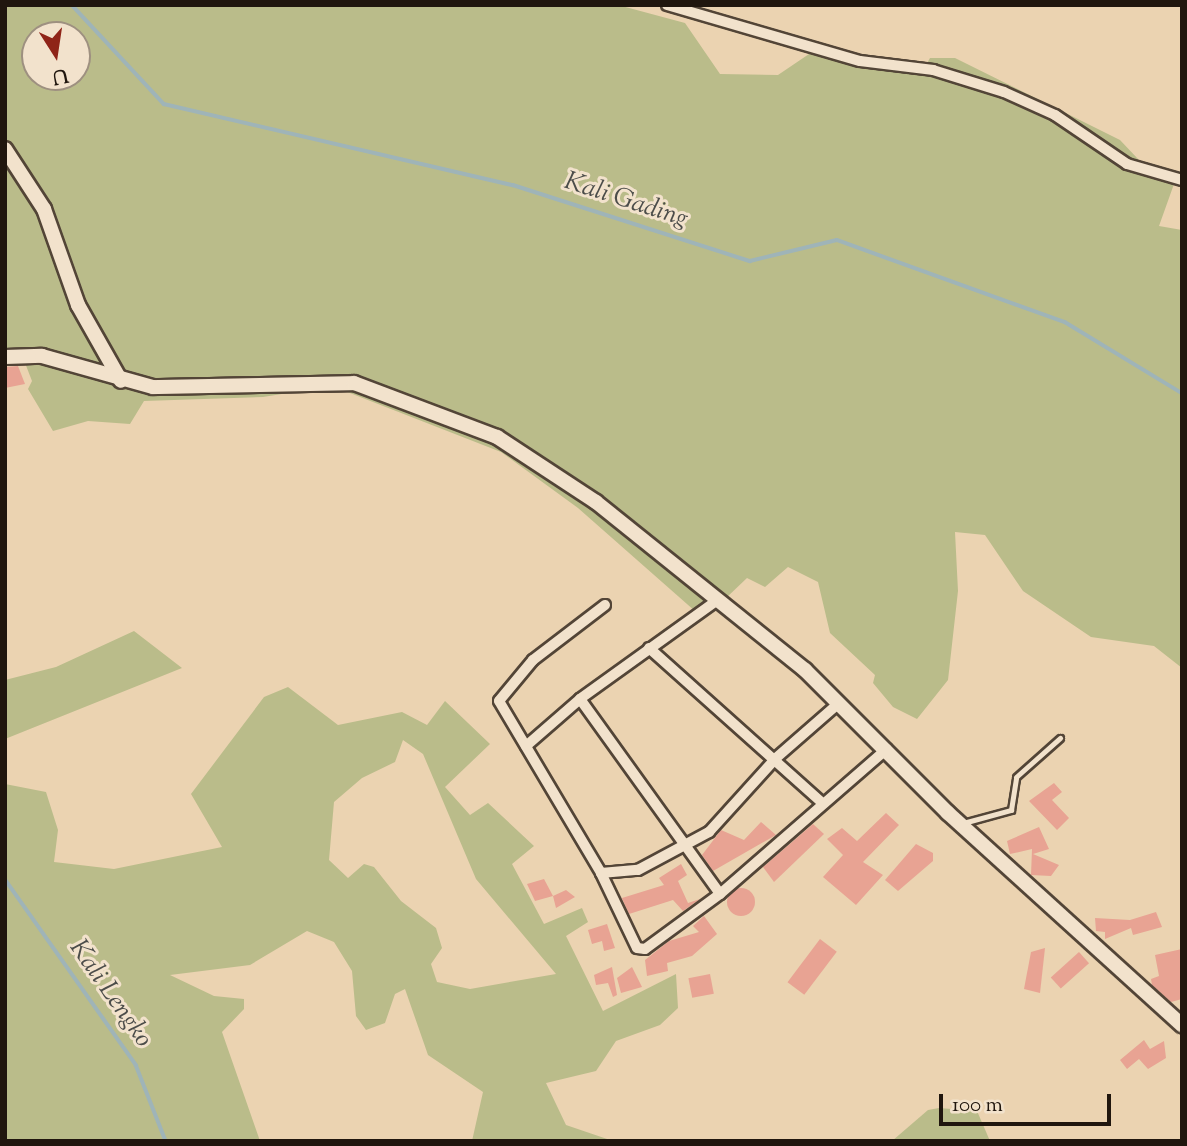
<!DOCTYPE html>
<style>
body{margin:0}
#map{position:relative;width:1187px;height:1146px;overflow:hidden;background:#ebd3b1;font-family:"Sorts Mill Goudy",serif}
div>[style]{position:absolute}
[style*='--x']{left:calc(var(--x)*1px);top:calc(var(--y)*1px);width:calc(var(--w)*1px);rotate:calc(var(--a)*1deg)}
.green>*{inset:0;background:#babc8a}
.stream>*{height:3.5px;margin:-1.75px;padding:0 1.75px;transform-origin:1.75px;border-radius:1.75px;background:#9fb4b8}
.building>*{inset:0;background:#e8a393;transform-origin:0 0}
.round{border-radius:50%}
.roads{filter:drop-shadow(2px 0 #534537) drop-shadow(-2px 0 #534537) drop-shadow(0 2px #534537) drop-shadow(0 -2px #534537)}
.lane>*{height:5px;margin:-2.5px;padding:0 2.5px;transform-origin:2.5px;border-radius:2.5px;background:#f2e2cc}
.street>*{height:10px;margin:-5px;padding:0 5px;transform-origin:5px;border-radius:5px;background:#f2e2cc}
.secondary>*{height:14px;margin:-7px;padding:0 7px;transform-origin:7px;border-radius:7px;background:#f2e2cc}
span{translate:-50% -50%;white-space:nowrap;text-align:center;line-height:1.15;-webkit-text-stroke:6px #f2e2cc;paint-order:stroke}
.water-label{font-size:26px;color:#4c4d4a;font-style:italic}
.frame{position:absolute;inset:0;border:7px solid #20160e;pointer-events:none}
.north{position:absolute;left:21px;top:21px;width:70px;height:70px;box-sizing:border-box;background:#f2e2cc;border:2px solid #9e9080;border-radius:50%;rotate:168deg;font-size:19px;font-weight:700;line-height:28px;text-align:center;color:#20160e}
.north::after{content:'';display:block;margin:auto;width:24px;height:32px;background:#8f2418;clip-path:polygon(50% 0,100% 100%,50% 72%,0 100%)}
.scale{position:absolute;left:939px;top:1094px;width:172px;height:32px;box-sizing:border-box;border:4px solid #20160e;border-top:0;padding-left:9px;font-size:21px;line-height:24px;white-space:nowrap;color:#20160e;-webkit-text-stroke:5px #f2e2cc;paint-order:stroke}
</style>
<div id="map">
<div class="green">
<div style="clip-path:polygon(evenodd,5px 5px,618px 5px,685px 23px,720px 74px,778px 75px,812px 52px,921px 74px,930px 58px,955px 58px,1120px 140px,1155px 177px,1174px 184px,1159px 226px,1182px 230px,1182px 668px,1154px 646px,1091px 637px,1023px 591px,985px 535px,955px 532px,958px 591px,948px 680px,917px 719px,893px 707px,873px 683px,875px 675px,830px 633px,818px 582px,788px 567px,765px 587px,747px 578px,704px 619px,578px 508px,501px 452px,332px 386px,263px 397px,144px 401px,130px 424px,88px 421px,53px 431px,28px 389px,32px 381px,20px 350px,5px 352px,5px 5px,35px 35px,77px 35px,77px 77px,35px 77px,35px 35px)"></div>
<div style="clip-path:polygon(134px 631px,182px 668px,5px 739px,5px 680px,56px 667px)"></div>
<div style="clip-path:polygon(evenodd,288px 687px,338px 725px,402px 712px,427px 725px,445px 701px,490px 744px,445px 787px,470px 815px,488px 803px,534px 846px,512px 864px,544px 924px,582px 908px,588px 922px,566px 936px,603px 1011px,676px 974px,678px 1008px,660px 1025px,616px 1041px,596px 1071px,546px 1083px,566px 1125px,613px 1141px,472px 1141px,483px 1092px,428px 1055px,405px 989px,395px 994px,385px 1023px,366px 1030px,356px 1016px,352px 971px,334px 942px,307px 931px,250px 965px,170px 975px,214px 996px,244px 999px,244px 1009px,222px 1032px,260px 1141px,5px 1141px,5px 784px,46px 792px,58px 830px,54px 862px,114px 869px,222px 847px,191px 794px,264px 697px,288px 687px,403px 740px,423px 754px,476px 879px,556px 974px,470px 989px,437px 982px,431px 964px,442px 948px,436px 928px,401px 901px,374px 867px,364px 864px,348px 878px,329px 860px,334px 802px,362px 778px,395px 762px,403px 740px)"></div>
<div style="clip-path:polygon(939px 1108px,977px 1111px,990px 1141px,892px 1141px,928px 1110px)"></div>
</div>
<div class="stream">
<div style="--x:72;--y:5;--w:135;--a:47.1"></div>
<div style="--x:164;--y:104;--w:358;--a:13.1"></div>
<div style="--x:513;--y:185;--w:249;--a:17.8"></div>
<div style="--x:750;--y:261;--w:89;--a:-13.6"></div>
<div style="--x:837;--y:240;--w:242;--a:19.8"></div>
<div style="--x:1065;--y:322;--w:137;--a:31.3"></div>
<div style="--x:5;--y:879;--w:228;--a:54.8"></div>
<div style="--x:136;--y:1065;--w:82;--a:68.5"></div>
</div>
<div class="building">
<div style="clip-path:polygon(18px 366px,25px 384px,5px 388px,5px 367px)"></div>
<div style="clip-path:polygon(1054px 783px,1062px 792px,1052px 800px,1069px 818px,1057px 830px,1029px 801px)"></div>
<div style="clip-path:polygon(886px 813px,899px 825px,863px 862px,883px 875px,856px 905px,823px 877px,843px 855px,827px 839px,842px 828px,857px 841px)"></div>
<div style="clip-path:polygon(761px 822px,776px 835px,713px 871px,702px 855px,721px 830px,744px 840px)"></div>
<div style="clip-path:polygon(813px 824px,824px 834px,774px 882px,763px 867px)"></div>
<div style="clip-path:polygon(1039px 827px,1049px 849px,1033px 854px,1059px 865px,1051px 876px,1031px 875px,1032px 849px,1010px 854px,1007px 841px)"></div>
<div style="clip-path:polygon(916px 844px,933px 853px,933px 861px,898px 891px,885px 880px)"></div>
<div style="clip-path:polygon(681px 864px,687px 875px,678px 881px,688px 903px,700px 899px,683px 911px,673px 900px,629px 914px,617px 887px,622px 898px,664px 885px,659px 878px)"></div>
<div style="clip-path:polygon(544px 879px,553px 896px,566px 890px,575px 897px,556px 908px,553px 896px,535px 901px,527px 884px)"></div>
<div class="round" style="left:727px;top:888px;width:28px;height:28px"></div>
<div style="clip-path:polygon(1156px 912px,1162px 927px,1133px 935px,1131px 928px,1105px 939px,1105px 932px,1096px 931px,1095px 918px,1130px 920px)"></div>
<div style="clip-path:polygon(704px 916px,717px 934px,692px 956px,667px 963px,668px 971px,647px 976px,645px 960px,669px 941px,699px 932px,693px 926px)"></div>
<div style="clip-path:polygon(607px 924px,615px 948px,604px 951px,602px 941px,592px 944px,588px 930px)"></div>
<div style="left:820px;top:939px;width:21px;height:54px;rotate:37deg"></div>
<div style="clip-path:polygon(1045px 948px,1040px 993px,1024px 989px,1031px 952px)"></div>
<div style="clip-path:polygon(1182px 949px,1182px 999px,1171px 1002px,1152px 985px,1151px 979px,1159px 976px,1155px 955px)"></div>
<div style="left:1079px;top:952px;width:15px;height:38px;rotate:48deg"></div>
<div style="clip-path:polygon(612px 967px,617px 995px,613px 997px,608px 983px,596px 985px,594px 975px)"></div>
<div style="clip-path:polygon(632px 967px,642px 987px,621px 993px,617px 978px)"></div>
<div style="left:710px;top:974px;width:20px;height:22px;rotate:79deg"></div>
<div style="clip-path:polygon(1144px 1040px,1150px 1049px,1164px 1041px,1166px 1058px,1148px 1069px,1139px 1059px,1127px 1069px,1120px 1060px)"></div>
</div>
<div class="roads">
<div class="lane">
<div style="--x:963;--y:823;--w:50;--a:-15.2"></div>
<div style="--x:1011;--y:810;--w:33;--a:-81"></div>
<div style="--x:1016;--y:777;--w:59;--a:-41.6"></div>
</div>
<div class="street">
<div style="--x:667;--y:5;--w:201;--a:16.2"></div>
<div style="--x:860;--y:61;--w:74;--a:7"></div>
<div style="--x:933;--y:70;--w:74;--a:17.2"></div>
<div style="--x:1004;--y:92;--w:56;--a:24.3"></div>
<div style="--x:1055;--y:115;--w:87;--a:34.2"></div>
<div style="--x:1127;--y:164;--w:57;--a:16.2"></div>
<div style="--x:719;--y:599;--w:171;--a:144.3"></div>
<div style="--x:580;--y:699;--w:240;--a:54.3"></div>
<div style="--x:605;--y:605;--w:91;--a:142.6"></div>
<div style="--x:533;--y:660;--w:53;--a:129.7"></div>
<div style="--x:499;--y:701;--w:200;--a:59.3"></div>
<div style="--x:601;--y:873;--w:37;--a:-5"></div>
<div style="--x:638;--y:870;--w:81;--a:-28.2"></div>
<div style="--x:709;--y:832;--w:100;--a:-47.8"></div>
<div style="--x:776;--y:758;--w:84;--a:-41.1"></div>
<div style="--x:649;--y:648;--w:229;--a:41.8"></div>
<div style="--x:526;--y:746;--w:72;--a:-41"></div>
<div style="--x:601;--y:873;--w:83;--a:64.4"></div>
<div style="--x:637;--y:948;--w:8;--a:7"></div>
<div style="--x:645;--y:949;--w:93;--a:-36.3"></div>
<div style="--x:720;--y:894;--w:221;--a:-41"></div>
</div>
<div class="secondary">
<div style="--x:5;--y:149;--w:72;--a:57"></div>
<div style="--x:44;--y:209;--w:102;--a:70.5"></div>
<div style="--x:78;--y:305;--w:87;--a:60.5"></div>
<div style="--x:5;--y:357;--w:37;--a:-2"></div>
<div style="--x:42;--y:356;--w:115;--a:15.6"></div>
<div style="--x:153;--y:387;--w:201;--a:-1.1"></div>
<div style="--x:354;--y:383;--w:153;--a:20.7"></div>
<div style="--x:497;--y:437;--w:118;--a:33.3"></div>
<div style="--x:596;--y:502;--w:268;--a:38.8"></div>
<div style="--x:805;--y:670;--w:202;--a:45"></div>
<div style="--x:948;--y:813;--w:316;--a:42.2"></div>
</div>
</div>
<div class="water-label">
<span style="left:626px;top:201px;rotate:18deg">Kali Gading</span>
<span style="left:110px;top:994px;rotate:55deg">Kali Lengko</span>
</div>
<div class="frame"></div>
<div class="north">U</div>
<div class="scale">100 m</div>
</div>
